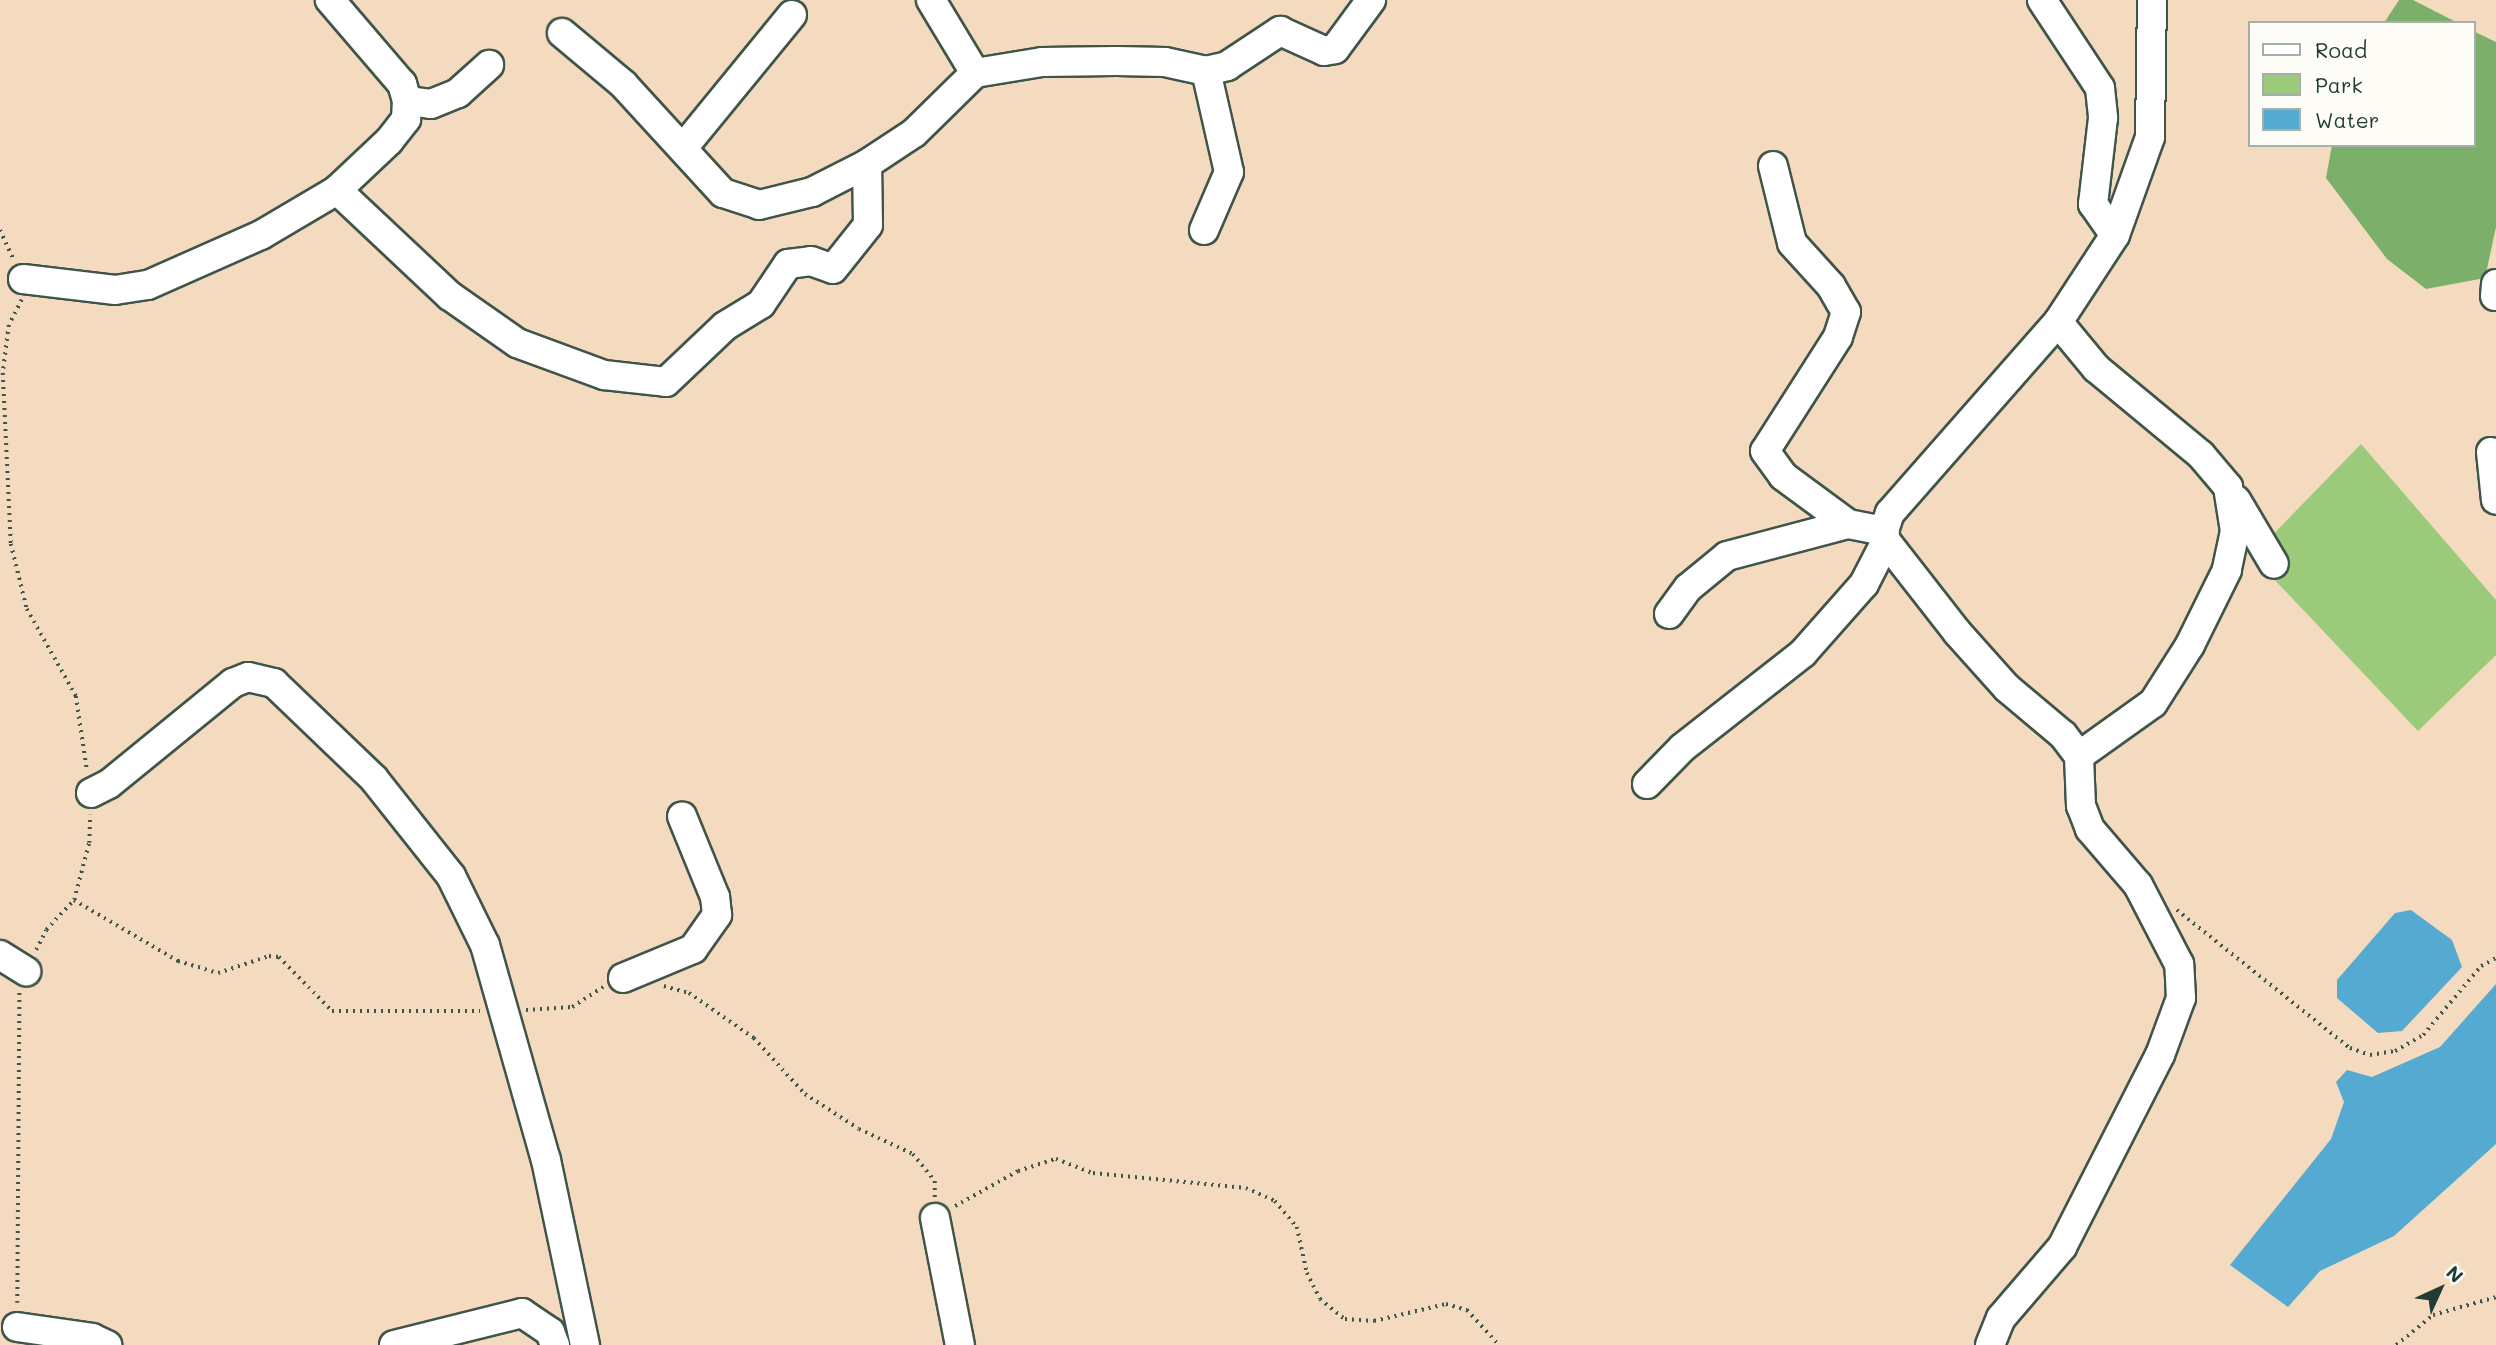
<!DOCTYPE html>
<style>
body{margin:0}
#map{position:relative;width:2496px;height:1345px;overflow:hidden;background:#f4dbbf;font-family:Mali,sans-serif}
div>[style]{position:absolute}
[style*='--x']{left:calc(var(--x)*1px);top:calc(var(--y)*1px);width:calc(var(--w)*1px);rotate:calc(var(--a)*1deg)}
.green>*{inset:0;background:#9bcb7a}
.forest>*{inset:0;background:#7caf6a}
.water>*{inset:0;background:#55aad1}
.path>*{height:3.5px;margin-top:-1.75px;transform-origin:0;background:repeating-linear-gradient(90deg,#3f5549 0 2px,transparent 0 7px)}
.roads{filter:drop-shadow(2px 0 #3f5549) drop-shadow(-2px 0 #3f5549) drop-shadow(0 2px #3f5549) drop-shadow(0 -2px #3f5549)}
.minor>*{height:28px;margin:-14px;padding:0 14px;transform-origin:14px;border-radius:14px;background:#fff}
span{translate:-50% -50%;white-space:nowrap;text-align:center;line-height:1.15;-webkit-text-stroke:7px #fdfcf7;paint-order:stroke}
.legend{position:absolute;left:2248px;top:21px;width:228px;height:126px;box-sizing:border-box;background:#fdfcf7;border:2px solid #a4b0a9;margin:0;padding:9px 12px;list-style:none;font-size:21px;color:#1f3d34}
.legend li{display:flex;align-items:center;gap:14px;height:35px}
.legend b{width:35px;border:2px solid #a4b0a9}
.north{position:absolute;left:2405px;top:1254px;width:70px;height:70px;-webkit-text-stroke:5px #fdfcf7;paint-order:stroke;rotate:45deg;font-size:19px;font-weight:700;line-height:28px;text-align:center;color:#1f3d34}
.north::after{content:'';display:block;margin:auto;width:24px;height:32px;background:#1f3d34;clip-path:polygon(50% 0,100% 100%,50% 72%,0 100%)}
</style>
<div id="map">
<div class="green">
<div style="clip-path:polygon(2361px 444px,2496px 600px,2496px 655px,2418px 731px,2252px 556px)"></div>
</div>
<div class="forest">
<div style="clip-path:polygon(2399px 0,2413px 0,2458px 23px,2384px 23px)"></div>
<div style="clip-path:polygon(2473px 31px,2496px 42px,2496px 227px,2485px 278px,2426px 289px,2387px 259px,2326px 178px,2332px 145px,2473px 145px)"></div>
</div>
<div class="water">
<div style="clip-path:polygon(2411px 910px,2452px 940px,2462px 967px,2402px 1031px,2378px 1033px,2337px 998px,2337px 980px,2395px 913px)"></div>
<div style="clip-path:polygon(2496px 984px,2496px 1144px,2394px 1236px,2320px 1271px,2288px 1307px,2230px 1265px,2331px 1139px,2344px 1102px,2336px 1082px,2347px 1070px,2372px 1077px,2440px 1047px)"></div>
</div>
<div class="path">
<div style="--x:0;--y:230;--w:33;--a:65"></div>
<div style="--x:22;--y:300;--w:28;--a:117"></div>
<div style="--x:9;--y:325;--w:48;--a:97.1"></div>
<div style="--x:3;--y:373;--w:171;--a:87.3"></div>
<div style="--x:11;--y:544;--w:67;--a:76.2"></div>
<div style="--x:27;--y:609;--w:100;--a:60.6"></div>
<div style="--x:76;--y:696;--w:75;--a:81.5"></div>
<div style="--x:74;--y:900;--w:121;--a:30.4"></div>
<div style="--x:178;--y:961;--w:42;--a:16.7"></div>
<div style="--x:218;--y:973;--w:54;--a:-18.4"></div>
<div style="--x:269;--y:956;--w:10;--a:6"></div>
<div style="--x:279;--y:957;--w:76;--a:45.5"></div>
<div style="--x:332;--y:1011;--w:148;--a:0"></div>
<div style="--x:2177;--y:910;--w:221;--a:38.6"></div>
<div style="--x:2350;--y:1048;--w:21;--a:19"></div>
<div style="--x:2370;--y:1055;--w:25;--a:-9"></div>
<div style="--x:2395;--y:1051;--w:32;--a:-30"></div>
<div style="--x:2423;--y:1035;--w:90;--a:-50"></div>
<div style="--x:2481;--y:966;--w:17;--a:-28"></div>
<div style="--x:36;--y:950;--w:22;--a:-63"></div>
<div style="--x:46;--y:930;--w:41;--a:-47"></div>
<div style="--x:74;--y:900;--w:59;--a:-75.3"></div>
<div style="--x:89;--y:843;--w:28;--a:-88"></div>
<div style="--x:664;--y:986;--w:26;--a:16"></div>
<div style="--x:689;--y:993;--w:79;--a:34.7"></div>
<div style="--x:754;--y:1038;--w:76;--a:47.7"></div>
<div style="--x:805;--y:1094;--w:64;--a:32.9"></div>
<div style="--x:859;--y:1129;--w:60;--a:24.8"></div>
<div style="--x:913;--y:1154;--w:35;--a:51"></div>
<div style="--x:935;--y:1181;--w:17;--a:90"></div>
<div style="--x:526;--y:1010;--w:46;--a:-3.7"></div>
<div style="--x:572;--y:1007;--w:37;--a:-33"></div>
<div style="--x:955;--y:1206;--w:72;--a:-29.1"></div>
<div style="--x:1018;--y:1171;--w:40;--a:-18"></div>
<div style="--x:1056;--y:1159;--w:40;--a:21"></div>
<div style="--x:1093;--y:1173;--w:154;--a:5.6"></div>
<div style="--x:1246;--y:1188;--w:32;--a:24"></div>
<div style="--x:1275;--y:1201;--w:34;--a:50"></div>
<div style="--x:1297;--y:1227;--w:47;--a:77.7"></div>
<div style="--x:1307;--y:1273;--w:29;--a:63"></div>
<div style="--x:1320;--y:1299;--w:32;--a:39"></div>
<div style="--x:1345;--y:1319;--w:29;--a:4"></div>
<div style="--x:1374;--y:1321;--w:74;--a:-13.3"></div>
<div style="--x:1446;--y:1304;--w:22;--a:16"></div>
<div style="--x:1467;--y:1310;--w:47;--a:47.6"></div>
<div style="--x:17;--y:1303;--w:310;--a:-89.6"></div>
<div style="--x:2396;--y:1345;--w:48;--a:-39"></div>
<div style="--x:2433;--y:1315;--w:66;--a:-15.9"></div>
</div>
<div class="roads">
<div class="minor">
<div style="--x:931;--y:0;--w:85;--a:58.9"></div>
<div style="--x:2042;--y:0;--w:105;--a:56.6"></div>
<div style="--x:2100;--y:88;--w:30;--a:84"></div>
<div style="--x:2103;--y:118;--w:87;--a:96.6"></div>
<div style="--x:2093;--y:204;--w:38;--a:55"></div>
<div style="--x:562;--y:33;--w:80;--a:39.9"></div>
<div style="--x:623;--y:84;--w:148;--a:47.5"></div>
<div style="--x:723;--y:193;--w:38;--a:18"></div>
<div style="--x:759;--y:205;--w:55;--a:-13.8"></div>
<div style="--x:812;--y:192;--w:62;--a:-27"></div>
<div style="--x:867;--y:164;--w:56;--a:-33.4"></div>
<div style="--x:914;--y:133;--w:86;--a:-44.5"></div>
<div style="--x:975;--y:73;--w:68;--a:-9.3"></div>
<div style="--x:1042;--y:62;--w:75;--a:-0.8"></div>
<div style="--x:1117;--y:61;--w:48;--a:1.2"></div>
<div style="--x:1165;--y:62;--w:42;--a:12.4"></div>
<div style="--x:1206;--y:71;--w:22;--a:-13"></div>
<div style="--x:1227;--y:66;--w:64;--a:-33.4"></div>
<div style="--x:1280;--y:31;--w:48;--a:24.4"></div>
<div style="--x:1324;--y:51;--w:11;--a:-10"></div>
<div style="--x:1335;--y:49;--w:61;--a:-53.7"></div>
<div style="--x:407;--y:101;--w:24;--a:7"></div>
<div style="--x:431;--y:104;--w:29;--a:-22"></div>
<div style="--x:458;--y:93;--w:42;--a:-42.1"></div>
<div style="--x:683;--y:148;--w:172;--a:-50.7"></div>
<div style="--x:1773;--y:166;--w:79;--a:76.1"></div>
<div style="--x:1792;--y:243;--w:58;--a:47.8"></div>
<div style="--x:1831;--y:286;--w:30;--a:60"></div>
<div style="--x:1846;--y:312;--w:26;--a:108"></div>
<div style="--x:1838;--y:337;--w:135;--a:122.6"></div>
<div style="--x:1765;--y:451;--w:31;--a:54"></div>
<div style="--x:1783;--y:476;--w:81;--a:36.4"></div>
<div style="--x:1848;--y:524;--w:37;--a:11"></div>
<div style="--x:337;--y:190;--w:155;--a:43.2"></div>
<div style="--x:450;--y:296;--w:82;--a:35"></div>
<div style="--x:517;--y:343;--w:93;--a:20.2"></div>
<div style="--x:604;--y:375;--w:62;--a:6.4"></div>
<div style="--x:666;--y:382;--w:81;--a:-43.5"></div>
<div style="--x:725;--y:326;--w:42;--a:-31.4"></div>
<div style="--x:761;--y:304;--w:48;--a:-56"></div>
<div style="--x:788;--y:264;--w:23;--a:-7"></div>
<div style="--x:811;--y:261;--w:23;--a:20"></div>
<div style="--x:833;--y:269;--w:56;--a:-51.5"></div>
<div style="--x:868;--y:225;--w:61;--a:-90.9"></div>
<div style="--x:1204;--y:230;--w:63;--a:-66.7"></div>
<div style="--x:1229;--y:172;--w:104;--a:-102.8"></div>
<div style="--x:23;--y:279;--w:93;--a:6.8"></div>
<div style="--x:115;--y:290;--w:33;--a:-9"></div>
<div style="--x:148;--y:285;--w:124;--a:-23.9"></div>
<div style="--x:261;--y:235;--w:88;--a:-30.6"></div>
<div style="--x:337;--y:190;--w:71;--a:-43.3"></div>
<div style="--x:389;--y:141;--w:28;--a:-52"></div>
<div style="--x:406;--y:119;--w:18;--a:-87"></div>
<div style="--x:407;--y:101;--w:18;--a:-106"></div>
<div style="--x:402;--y:84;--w:111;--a:-130.6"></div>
<div style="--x:2495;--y:296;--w:12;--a:-85"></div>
<div style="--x:2058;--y:322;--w:60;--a:50.4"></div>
<div style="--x:2096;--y:368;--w:136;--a:39.6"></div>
<div style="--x:2201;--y:455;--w:42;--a:49.8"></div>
<div style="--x:2228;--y:487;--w:45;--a:81"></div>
<div style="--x:2235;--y:531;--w:40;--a:102"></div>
<div style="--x:2227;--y:570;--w:84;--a:116.3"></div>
<div style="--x:2190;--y:645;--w:69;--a:122.5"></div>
<div style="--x:2153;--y:703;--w:91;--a:144.4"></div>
<div style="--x:2491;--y:452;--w:48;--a:84.1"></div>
<div style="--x:2236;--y:500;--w:74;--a:59.3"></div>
<div style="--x:1669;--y:614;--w:32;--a:-54"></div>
<div style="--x:1688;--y:588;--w:50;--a:-39.4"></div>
<div style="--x:1727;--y:556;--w:125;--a:-14.8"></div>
<div style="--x:1647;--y:784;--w:50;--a:-45.8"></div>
<div style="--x:1682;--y:748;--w:154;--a:-38.1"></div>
<div style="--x:1803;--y:653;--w:92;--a:-48.5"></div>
<div style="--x:1864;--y:584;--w:48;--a:-62.9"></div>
<div style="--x:91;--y:793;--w:20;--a:-27"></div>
<div style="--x:109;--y:784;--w:160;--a:-39.2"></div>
<div style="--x:233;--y:683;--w:16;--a:-22"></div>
<div style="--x:248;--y:677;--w:27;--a:13"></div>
<div style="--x:274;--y:683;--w:139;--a:43.8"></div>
<div style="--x:374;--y:779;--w:124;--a:51.6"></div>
<div style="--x:451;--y:876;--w:77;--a:63.8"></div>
<div style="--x:485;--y:945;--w:223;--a:74.2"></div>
<div style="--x:546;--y:1160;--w:189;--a:78.1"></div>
<div style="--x:0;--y:955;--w:31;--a:32"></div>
<div style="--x:623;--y:978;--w:76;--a:-22.5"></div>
<div style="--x:693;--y:949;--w:42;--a:-54.8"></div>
<div style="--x:717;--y:915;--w:18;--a:-96"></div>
<div style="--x:715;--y:897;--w:87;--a:-112.2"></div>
<div style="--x:935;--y:1218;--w:129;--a:78.9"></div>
<div style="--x:17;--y:1327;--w:76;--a:8.3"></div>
<div style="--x:92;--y:1338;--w:17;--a:25"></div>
<div style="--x:394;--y:1345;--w:132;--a:-14"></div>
<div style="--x:522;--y:1313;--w:34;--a:34"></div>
<div style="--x:550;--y:1332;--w:14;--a:69"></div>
<div style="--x:1990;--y:1345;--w:29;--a:-68"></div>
<div style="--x:2001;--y:1318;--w:94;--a:-49.3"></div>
<div style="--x:2062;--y:1247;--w:216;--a:-63"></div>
<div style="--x:2160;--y:1055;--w:61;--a:-69.8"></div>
<div style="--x:2181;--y:998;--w:34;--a:-93"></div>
<div style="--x:2179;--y:964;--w:89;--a:-117.4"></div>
<div style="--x:2138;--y:885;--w:74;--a:-130.6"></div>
<div style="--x:2090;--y:829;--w:25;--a:-111"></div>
<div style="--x:2081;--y:806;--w:50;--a:-92.3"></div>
<div style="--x:2079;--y:756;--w:26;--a:-127"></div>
<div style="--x:2063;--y:735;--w:73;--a:-140"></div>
<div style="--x:2007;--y:688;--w:75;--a:-131.8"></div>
<div style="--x:1957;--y:632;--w:115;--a:-128"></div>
<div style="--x:1886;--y:541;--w:10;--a:-101"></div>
<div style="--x:1884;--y:531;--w:19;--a:-72"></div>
<div style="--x:1890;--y:513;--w:254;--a:-48.7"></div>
<div style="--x:2058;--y:322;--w:104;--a:-56.8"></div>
<div style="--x:2115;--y:235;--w:104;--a:-70.3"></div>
<div style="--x:2150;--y:137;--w:137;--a:-89.2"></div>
</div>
</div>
<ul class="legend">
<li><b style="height:9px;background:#fff"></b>Road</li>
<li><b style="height:19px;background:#9bcb7a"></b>Park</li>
<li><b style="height:19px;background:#55aad1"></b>Water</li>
</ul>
<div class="north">N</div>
</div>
